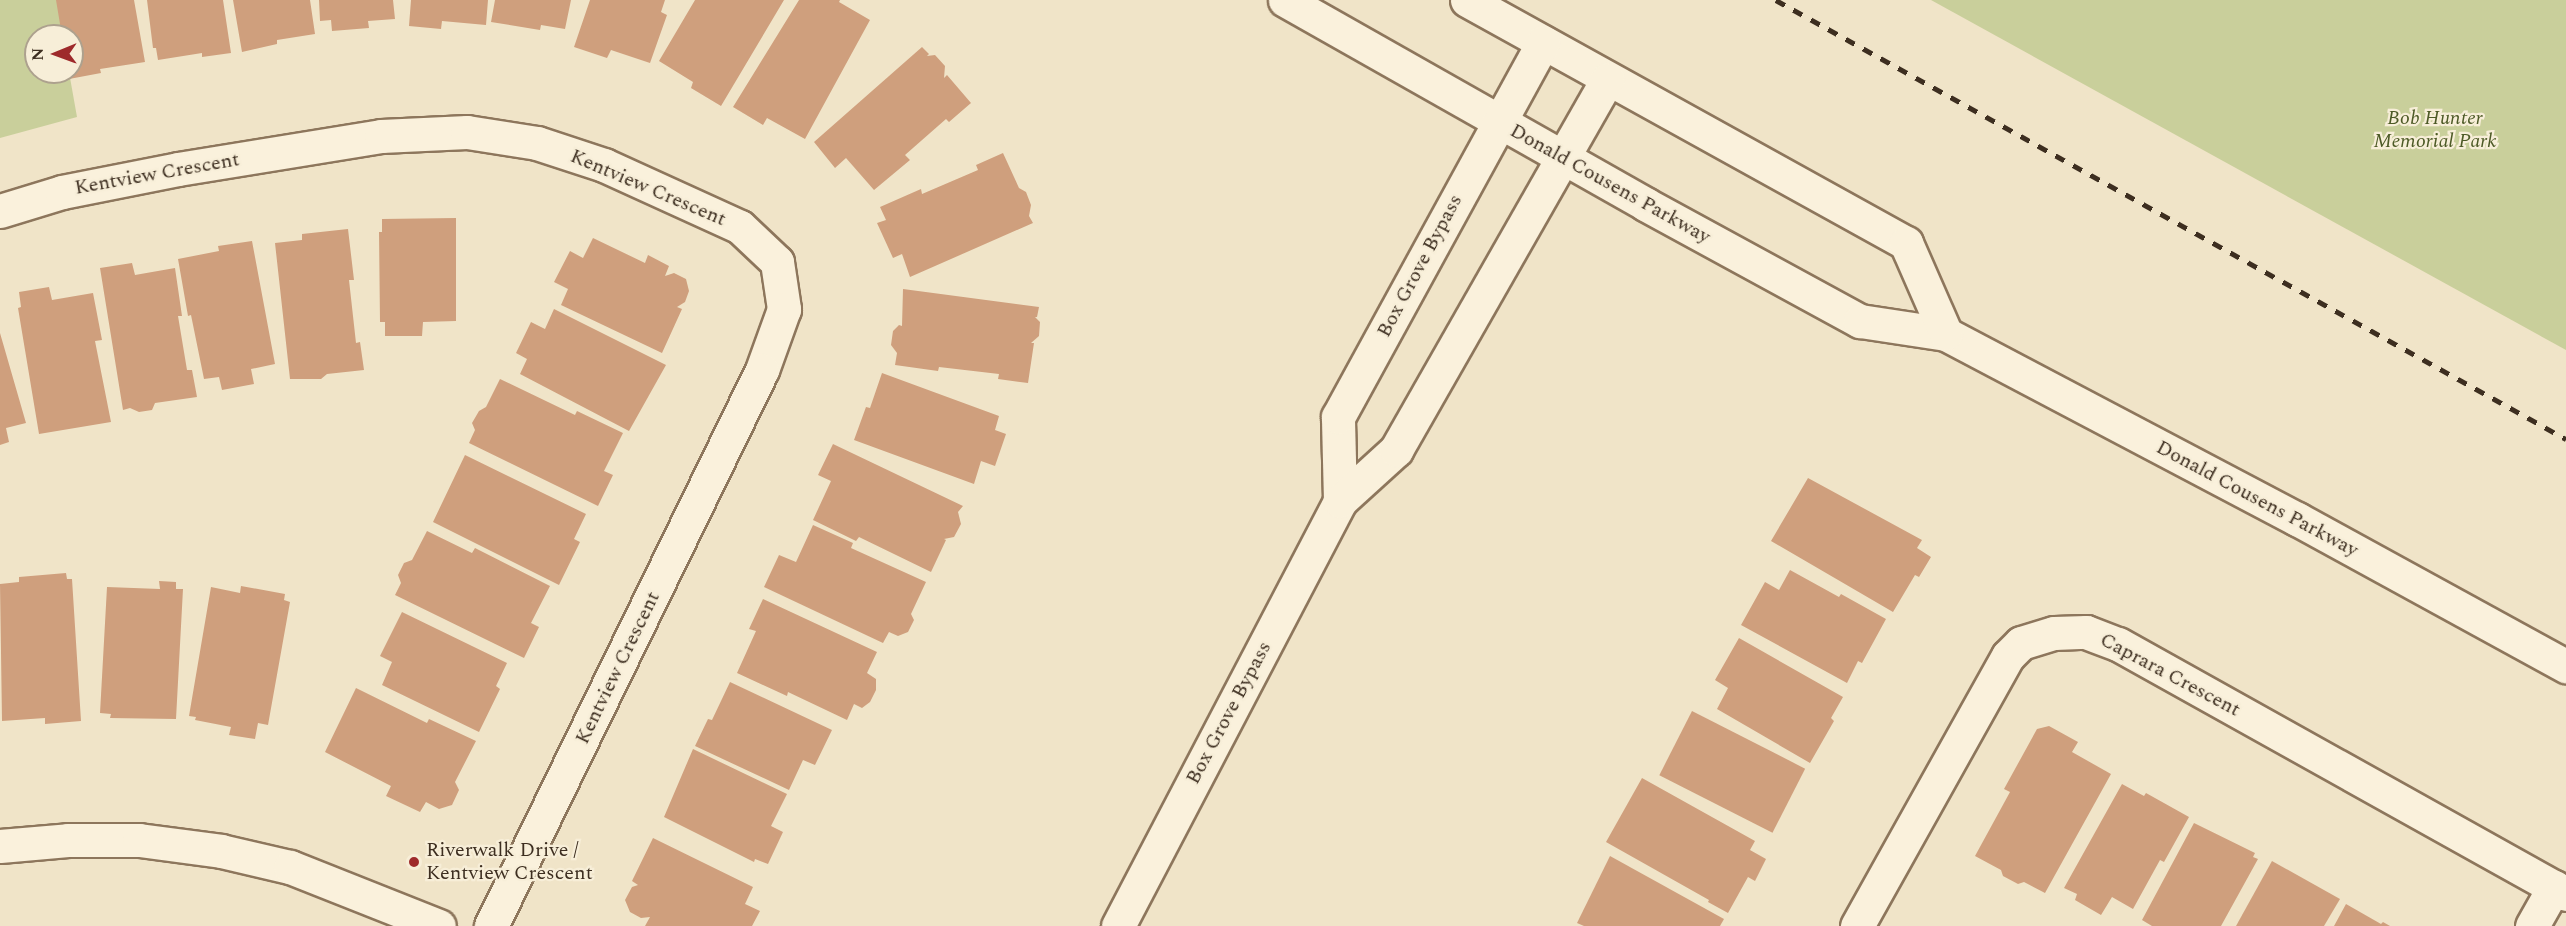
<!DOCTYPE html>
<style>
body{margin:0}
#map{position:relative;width:2566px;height:926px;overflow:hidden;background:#f0e4c8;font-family:Spectral,serif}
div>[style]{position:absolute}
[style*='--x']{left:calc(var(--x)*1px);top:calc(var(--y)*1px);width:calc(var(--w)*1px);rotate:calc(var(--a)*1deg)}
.green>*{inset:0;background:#c9cf9b}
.building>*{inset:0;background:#cf9f7d;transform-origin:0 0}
.roads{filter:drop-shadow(2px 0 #8d765c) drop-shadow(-2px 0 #8d765c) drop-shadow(0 2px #8d765c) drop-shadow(0 -2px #8d765c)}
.minor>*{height:33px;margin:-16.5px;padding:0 16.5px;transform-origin:16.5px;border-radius:16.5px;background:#faf1dc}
.secondary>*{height:33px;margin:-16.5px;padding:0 16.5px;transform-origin:16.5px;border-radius:16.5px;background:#faf1dc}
.rail>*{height:4.5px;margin-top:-2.25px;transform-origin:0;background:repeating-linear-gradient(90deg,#3d2e20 0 10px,transparent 0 20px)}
.dots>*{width:16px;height:16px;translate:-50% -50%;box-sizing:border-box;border:3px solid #f7eed8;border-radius:50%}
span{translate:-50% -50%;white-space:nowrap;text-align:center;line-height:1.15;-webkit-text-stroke:4.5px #f7eed8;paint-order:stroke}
.park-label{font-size:20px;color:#4d5a26;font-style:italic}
.street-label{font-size:20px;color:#3d2e20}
.poi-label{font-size:20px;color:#3d2e20}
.left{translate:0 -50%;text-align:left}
.north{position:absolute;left:24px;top:24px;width:60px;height:60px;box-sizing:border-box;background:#f7eed8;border:2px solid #ada18e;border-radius:50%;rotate:269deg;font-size:16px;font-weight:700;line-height:24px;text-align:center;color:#3d2e20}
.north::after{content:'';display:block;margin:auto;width:21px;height:27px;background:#9e2a2b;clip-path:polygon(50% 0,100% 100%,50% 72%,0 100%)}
</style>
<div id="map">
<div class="green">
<div style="clip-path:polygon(0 0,57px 0,63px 36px,36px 36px,36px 72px,69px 72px,77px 117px,0 138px)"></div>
<div style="clip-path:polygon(1931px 0,2566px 0,2566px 350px)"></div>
</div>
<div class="building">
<div style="clip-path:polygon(56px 0,134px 0,145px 62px,100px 69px,101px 73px,69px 79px,68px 72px,72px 72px,72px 36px,62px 36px)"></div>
<div style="clip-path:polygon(147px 0,223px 0,231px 53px,202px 57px,202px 53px,158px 60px,156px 48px,153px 48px)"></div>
<div style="clip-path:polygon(233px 0,310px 0,315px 34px,277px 40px,277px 44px,242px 52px)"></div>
<div style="clip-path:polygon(319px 0,393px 0,395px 19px,368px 21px,369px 28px,332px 31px,331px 20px,320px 21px)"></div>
<div style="clip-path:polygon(411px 0,488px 0,486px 25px,442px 21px,441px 29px,409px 26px)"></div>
<div style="clip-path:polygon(495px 0,571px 0,565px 29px,541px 25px,540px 30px,491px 22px)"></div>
<div style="clip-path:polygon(590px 0,665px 0,661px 12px,667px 15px,650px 63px,611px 50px,607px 58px,574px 47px)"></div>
<div style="clip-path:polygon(695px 0,784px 0,721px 106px,691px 88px,693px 82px,659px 61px)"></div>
<div style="clip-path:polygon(799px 0,840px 0,839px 2px,870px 20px,805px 139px,767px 118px,763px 125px,733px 107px)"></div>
<div style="clip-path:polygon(922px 47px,929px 54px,927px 56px,935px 55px,945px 66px,944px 78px,947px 75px,971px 103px,949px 122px,946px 119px,905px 155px,910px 160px,874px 190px,846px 158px,835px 168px,814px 142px)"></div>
<div style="clip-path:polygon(1003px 153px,1019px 188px,1026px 192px,1031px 205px,1029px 216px,1033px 223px,910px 277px,902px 254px,893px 258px,877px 223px,886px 220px,880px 207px,921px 189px,922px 194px,978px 170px,976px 165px)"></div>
<div style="clip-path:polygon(456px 218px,456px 321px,423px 322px,422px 336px,385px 336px,385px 322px,380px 322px,379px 232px,382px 232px,382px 219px)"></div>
<div style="clip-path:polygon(348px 229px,354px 280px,349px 280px,356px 343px,360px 342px,364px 370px,327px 374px,321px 379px,290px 379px,275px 243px,302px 240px,302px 234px)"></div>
<div style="clip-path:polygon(593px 238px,645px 263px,648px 255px,669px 266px,665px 276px,674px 273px,686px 279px,689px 291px,685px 302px,677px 307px,682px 309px,662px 353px,561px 305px,568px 289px,554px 282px,570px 251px,583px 258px)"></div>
<div style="clip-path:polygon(252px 241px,275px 364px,251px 369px,254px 384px,222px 390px,219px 377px,204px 379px,191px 315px,188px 316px,178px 259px,219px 251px,218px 246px)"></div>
<div style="clip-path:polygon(132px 263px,135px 275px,175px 268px,182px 316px,178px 316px,187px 370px,192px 370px,197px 397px,155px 403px,152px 410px,139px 412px,130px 408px,123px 410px,100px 268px)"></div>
<div style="clip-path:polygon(49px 287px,52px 300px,93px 293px,102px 340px,95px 341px,111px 422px,39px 434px,18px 308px,21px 307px,19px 292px)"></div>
<div style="clip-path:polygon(903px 289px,1039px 307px,1037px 317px,1035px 317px,1040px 322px,1039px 336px,1031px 343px,1034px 343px,1028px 383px,998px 379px,999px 374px,939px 367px,938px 371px,895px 365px,897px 353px,891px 345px,893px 331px,899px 325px,902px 326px)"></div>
<div style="clip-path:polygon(554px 309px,666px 365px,629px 431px,520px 374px,527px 359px,516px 353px,531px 322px,545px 329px)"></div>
<div style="clip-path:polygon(0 333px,26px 423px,6px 428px,9px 442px,0 445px)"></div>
<div style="clip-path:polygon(882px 373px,999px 416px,995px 430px,1006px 434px,995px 466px,981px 461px,974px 484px,854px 440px,866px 407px,870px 408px)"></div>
<div style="clip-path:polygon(500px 379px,575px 415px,577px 411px,623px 433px,604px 471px,613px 475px,598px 506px,469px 443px,475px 430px,472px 423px,479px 411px,486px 407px)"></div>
<div style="clip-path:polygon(833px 444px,963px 506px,958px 512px,961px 524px,954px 537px,944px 539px,946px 540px,931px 572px,859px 537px,856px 541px,813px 520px,831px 481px,818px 475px)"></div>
<div style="clip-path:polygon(465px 455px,586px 514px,574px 539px,580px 542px,559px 585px,433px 522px)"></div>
<div style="clip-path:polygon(1808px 478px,1922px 540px,1917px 548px,1931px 557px,1919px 577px,1915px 575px,1893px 612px,1771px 541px)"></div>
<div style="clip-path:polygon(813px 525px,853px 543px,851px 548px,926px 582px,911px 614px,914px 620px,908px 632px,898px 636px,889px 632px,883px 643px,764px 587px,779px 555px,796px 562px)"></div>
<div style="clip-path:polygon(427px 531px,472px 553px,475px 548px,550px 586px,531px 623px,539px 627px,524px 658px,395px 595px,401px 583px,398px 575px,404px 563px,412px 560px)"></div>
<div style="clip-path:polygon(1790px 570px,1839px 597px,1841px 594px,1886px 619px,1862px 663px,1858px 661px,1847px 683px,1741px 625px,1765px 582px,1779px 590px)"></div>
<div style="clip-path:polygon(66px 573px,67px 579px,72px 579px,81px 721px,45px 724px,45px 718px,2px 721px,0 584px,19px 582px,19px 577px)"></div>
<div style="clip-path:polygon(159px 581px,176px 582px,176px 589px,183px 589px,176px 719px,110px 718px,111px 714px,100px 713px,107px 587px,160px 589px)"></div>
<div style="clip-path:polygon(241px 586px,285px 594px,284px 600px,290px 602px,268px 725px,258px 723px,255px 739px,229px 735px,231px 727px,195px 720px,196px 717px,189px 716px,211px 587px,240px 593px)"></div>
<div style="clip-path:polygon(763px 599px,877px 652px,867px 673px,876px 679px,876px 690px,870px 702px,862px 708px,854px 704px,847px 720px,788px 692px,787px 696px,737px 673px,756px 631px,749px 629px)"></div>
<div style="clip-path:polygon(402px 612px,507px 663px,496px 686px,500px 689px,479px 732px,382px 685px,392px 662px,380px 656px)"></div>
<div style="clip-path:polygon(1739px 638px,1843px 697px,1831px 718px,1834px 721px,1810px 763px,1717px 709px,1728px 688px,1715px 680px)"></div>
<div style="clip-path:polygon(730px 682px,832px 730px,815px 765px,803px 760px,789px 790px,695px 746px,708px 719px,712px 720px)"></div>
<div style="clip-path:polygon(356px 688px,427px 723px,429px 719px,476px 741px,455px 782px,459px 790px,452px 805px,439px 809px,426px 802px,420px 812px,386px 796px,391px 786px,325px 752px)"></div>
<div style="left:1692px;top:711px;width:127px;height:72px;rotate:27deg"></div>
<div style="clip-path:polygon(2049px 726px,2078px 742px,2072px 752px,2111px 774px,2045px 893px,2024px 882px,2018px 884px,2003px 876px,2001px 870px,1975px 856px,2010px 792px,2004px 789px,2037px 729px)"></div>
<div style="clip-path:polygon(693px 749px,787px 794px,771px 826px,783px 832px,768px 864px,755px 859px,754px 862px,664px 817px)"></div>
<div style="clip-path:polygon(1642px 778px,1755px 841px,1750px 850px,1766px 859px,1755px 881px,1748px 877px,1728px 913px,1708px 902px,1709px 900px,1606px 842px)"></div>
<div style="clip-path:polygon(2122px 784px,2144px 796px,2146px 793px,2189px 817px,2164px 862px,2160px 860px,2133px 909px,2112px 897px,2101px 915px,2075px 900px,2077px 894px,2064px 888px)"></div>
<div style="clip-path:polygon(2194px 823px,2255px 853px,2253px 857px,2258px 859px,2221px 926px,2152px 926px,2142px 920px)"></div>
<div style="clip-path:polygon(653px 838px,753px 887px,745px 904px,760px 911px,752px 926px,645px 926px,650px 917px,641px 918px,630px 912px,625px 900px,632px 887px,638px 885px,632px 881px)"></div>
<div style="clip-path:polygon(1610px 856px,1724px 919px,1720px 926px,1584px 926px,1577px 923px)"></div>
<div style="clip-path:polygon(2272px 861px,2340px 899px,2324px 926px,2236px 926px)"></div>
<div style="clip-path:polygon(2346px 904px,2381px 924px,2383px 922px,2390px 926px,2334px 926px)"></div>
</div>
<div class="roads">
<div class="minor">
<div style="--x:0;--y:211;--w:65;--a:-17"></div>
<div style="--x:62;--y:192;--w:118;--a:-11.2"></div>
<div style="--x:178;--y:169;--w:206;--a:-9.2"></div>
<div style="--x:381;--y:136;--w:86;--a:-2.7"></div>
<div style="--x:467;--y:132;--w:71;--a:8.9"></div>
<div style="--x:537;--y:143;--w:71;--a:18.2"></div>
<div style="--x:604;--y:165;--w:149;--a:24.5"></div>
<div style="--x:740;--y:227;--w:51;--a:43.4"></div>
<div style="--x:777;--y:262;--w:48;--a:81.5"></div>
<div style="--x:784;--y:309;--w:65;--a:109.8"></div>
<div style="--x:762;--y:370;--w:619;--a:115.99"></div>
<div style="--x:0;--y:846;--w:68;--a:-5"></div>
<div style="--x:68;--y:840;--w:71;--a:0"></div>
<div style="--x:139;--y:840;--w:83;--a:7.6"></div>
<div style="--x:221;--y:851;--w:71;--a:13.1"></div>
<div style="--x:290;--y:867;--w:160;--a:21.6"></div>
<div style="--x:1857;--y:926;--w:309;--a:-60.8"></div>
<div style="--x:2008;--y:656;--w:18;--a:-45"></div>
<div style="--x:2021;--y:643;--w:34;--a:-17"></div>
<div style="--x:2054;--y:633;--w:32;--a:-2"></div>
<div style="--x:2086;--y:632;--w:34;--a:21"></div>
<div style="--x:2118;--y:644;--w:513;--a:29.16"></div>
<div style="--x:2532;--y:926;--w:45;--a:-60.6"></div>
</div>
<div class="secondary">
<div style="--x:1285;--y:0;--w:414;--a:29.5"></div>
<div style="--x:1645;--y:204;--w:245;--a:28.6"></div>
<div style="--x:1860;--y:321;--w:87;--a:8.6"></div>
<div style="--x:1946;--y:334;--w:397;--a:27.8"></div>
<div style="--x:2297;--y:519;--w:307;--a:28.7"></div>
<div style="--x:1467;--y:0;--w:502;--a:28.97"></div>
<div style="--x:1906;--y:243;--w:99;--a:66.3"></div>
<div style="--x:1340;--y:501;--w:84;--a:-91.4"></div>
<div style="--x:1338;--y:417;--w:427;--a:-61.3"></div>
<div style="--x:1118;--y:926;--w:479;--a:-62.4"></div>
<div style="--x:1340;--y:501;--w:76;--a:-42.3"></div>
<div style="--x:1396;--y:450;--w:427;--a:-60.3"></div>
</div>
</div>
<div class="rail">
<div style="--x:1776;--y:0;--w:904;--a:29.06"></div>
</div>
<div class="dots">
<div style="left:414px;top:862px;background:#9e2a2b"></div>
</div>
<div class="park-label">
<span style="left:2435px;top:130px">Bob Hunter<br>Memorial Park</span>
</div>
<div class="street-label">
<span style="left:157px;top:174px;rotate:-10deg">Kentview Crescent</span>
<span style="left:1610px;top:184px;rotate:29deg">Donald Cousens Parkway</span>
<span style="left:648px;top:188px;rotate:23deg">Kentview Crescent</span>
<span style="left:1420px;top:266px;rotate:-62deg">Box Grove Bypass</span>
<span style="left:2257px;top:499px;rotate:28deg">Donald Cousens Parkway</span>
<span style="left:618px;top:668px;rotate:-64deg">Kentview Crescent</span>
<span style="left:2170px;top:675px;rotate:28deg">Caprara Crescent</span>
<span style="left:1229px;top:713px;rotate:-62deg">Box Grove Bypass</span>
</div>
<div class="poi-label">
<span class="left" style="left:426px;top:862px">Riverwalk Drive /<br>Kentview Crescent</span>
</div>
<div class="north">N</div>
</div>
